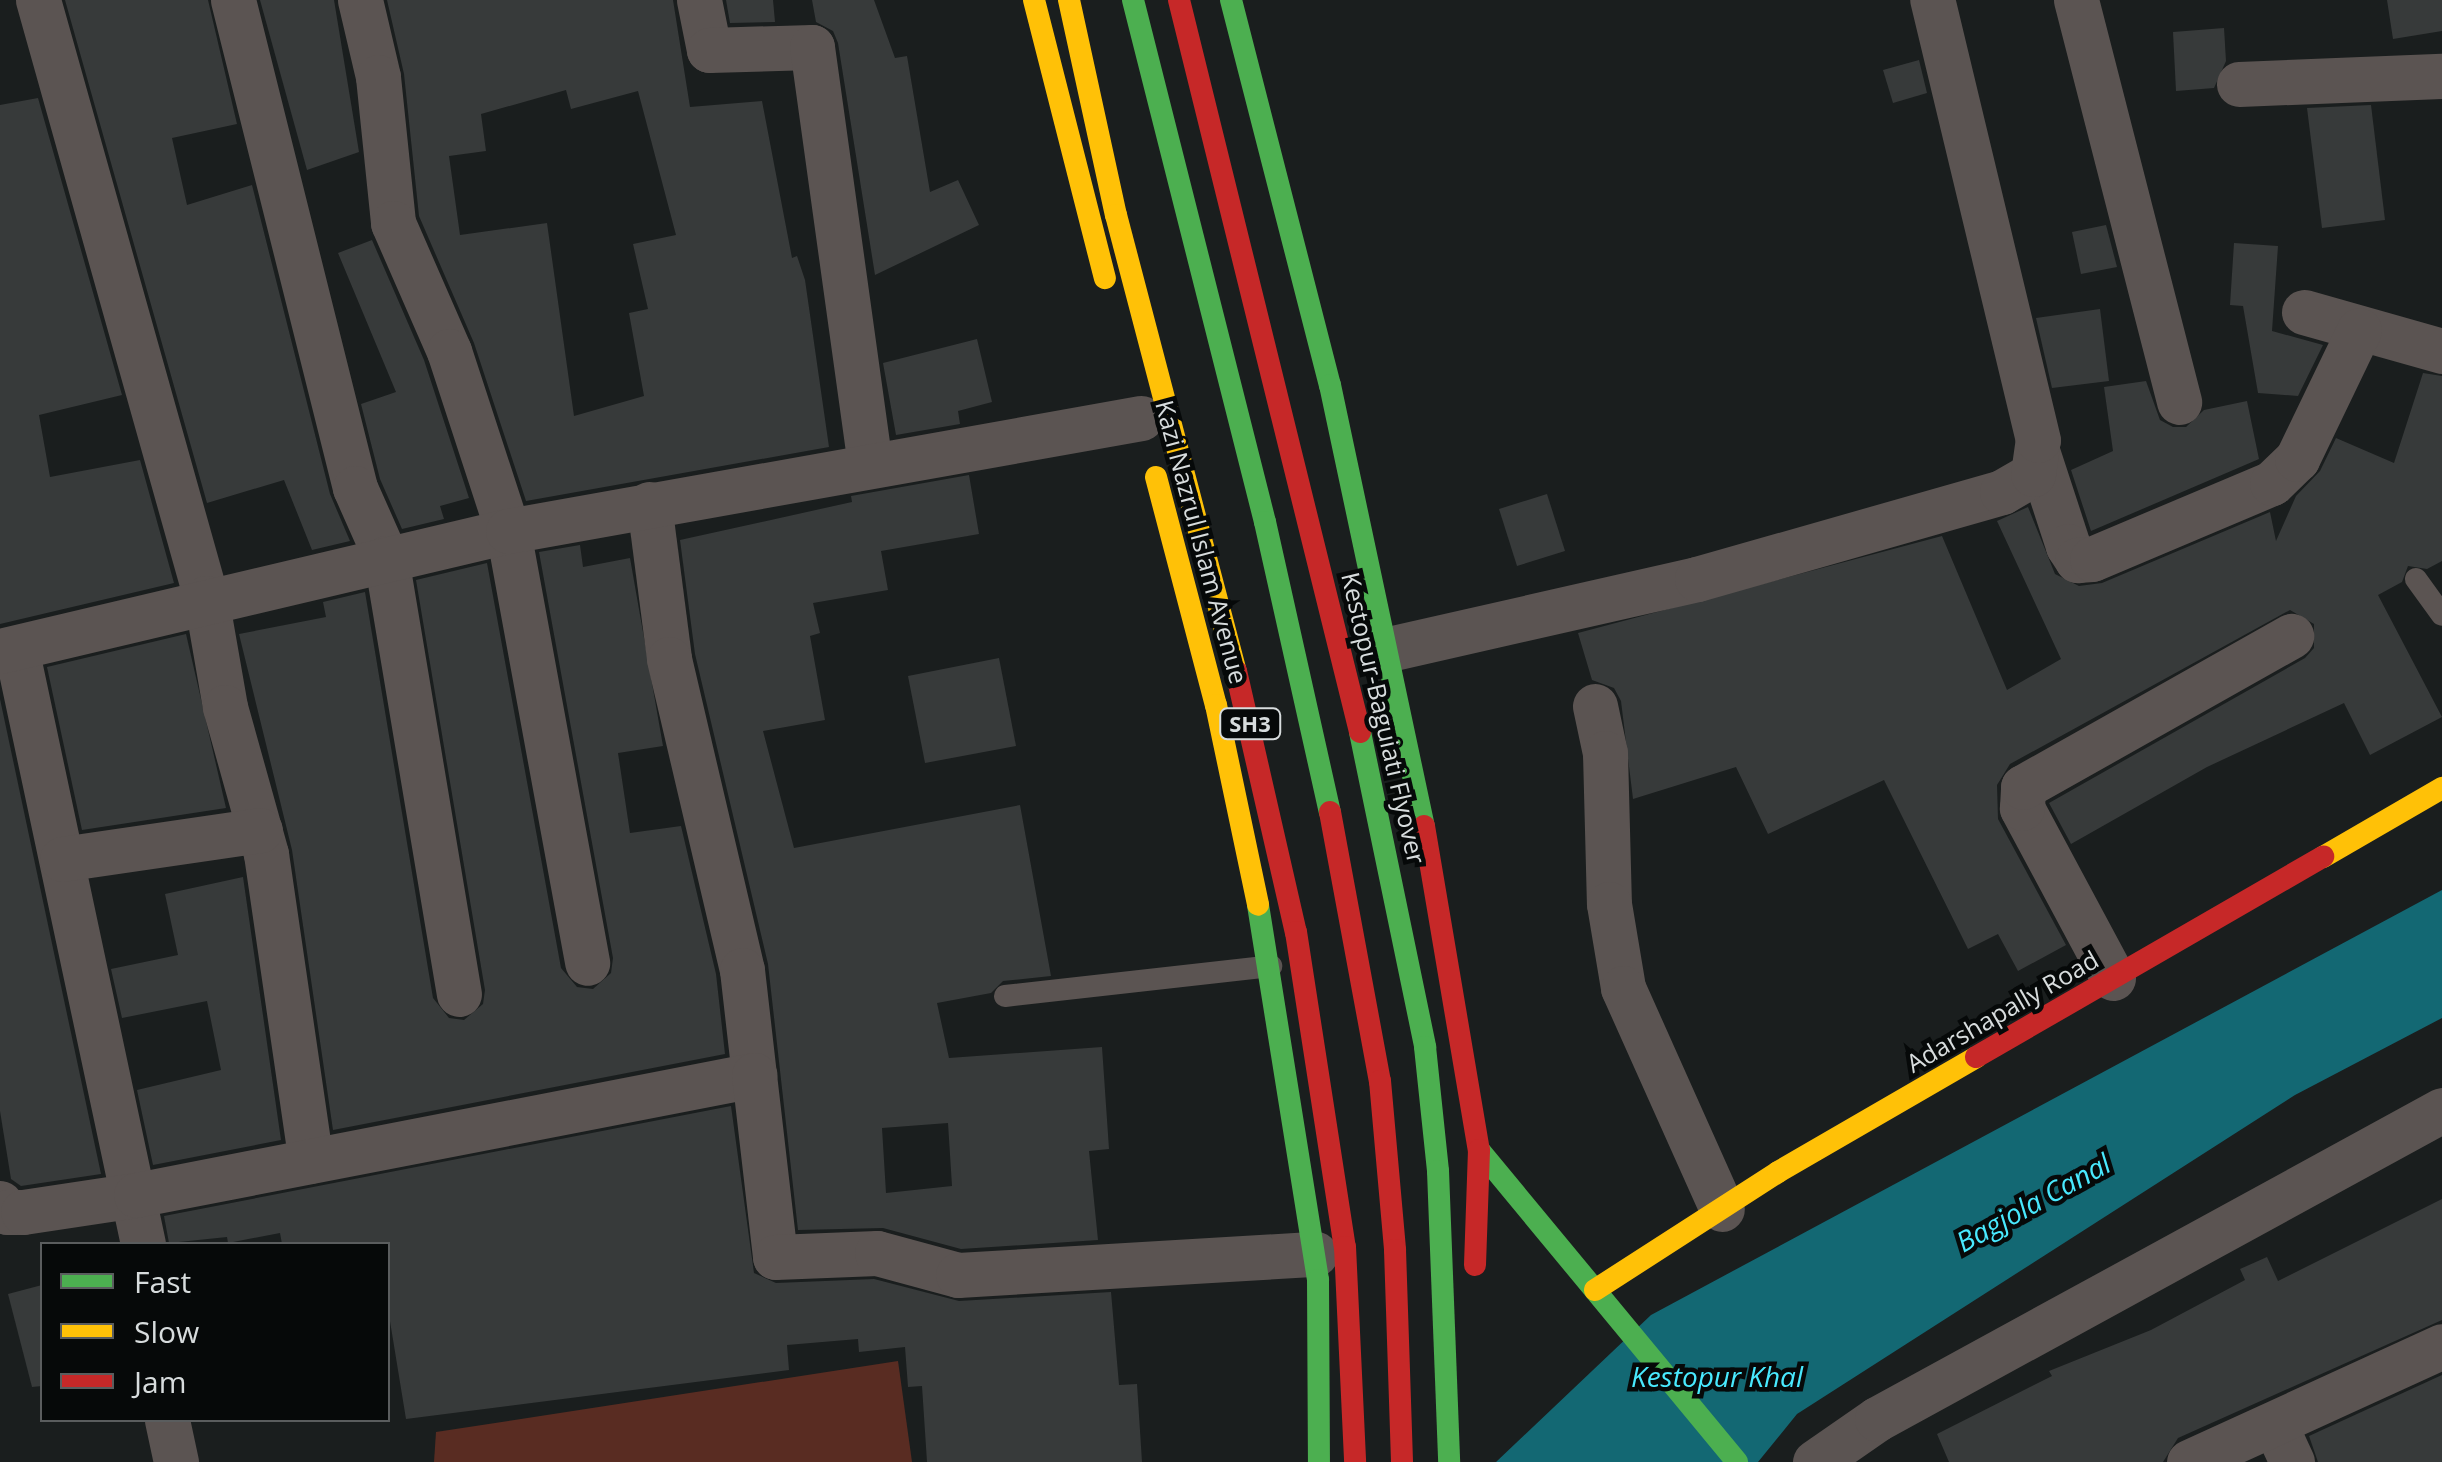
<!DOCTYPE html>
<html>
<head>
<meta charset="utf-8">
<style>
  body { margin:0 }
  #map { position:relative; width:2442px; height:1462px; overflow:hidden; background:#1a1e1e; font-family:"Open Sans",sans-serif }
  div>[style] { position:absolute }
  .green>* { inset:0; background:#592c22 }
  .water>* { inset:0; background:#136873 }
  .building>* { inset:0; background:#373a3a }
  .lane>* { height:22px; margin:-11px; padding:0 11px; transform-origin:11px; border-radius:11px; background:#5b5452 }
  .street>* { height:45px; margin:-22.5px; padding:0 22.5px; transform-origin:22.5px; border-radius:22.5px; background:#5b5452 }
  .fast>* { height:22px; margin:-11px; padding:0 11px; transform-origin:11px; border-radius:11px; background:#4caf50 }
  .slow>* { height:22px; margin:-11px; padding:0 11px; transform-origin:11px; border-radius:11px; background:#ffc107 }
  .jam>* { height:22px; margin:-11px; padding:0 11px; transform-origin:11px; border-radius:11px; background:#c62828 }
  span { translate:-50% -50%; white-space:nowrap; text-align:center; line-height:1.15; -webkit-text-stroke:9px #060909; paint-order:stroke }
  .shield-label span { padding:2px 8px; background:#060909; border:2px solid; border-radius:8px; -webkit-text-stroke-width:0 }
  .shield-label { font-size:22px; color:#d7dcdd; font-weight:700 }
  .street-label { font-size:25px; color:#d7dcdd }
  .water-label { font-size:28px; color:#49e9fe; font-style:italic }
  .legend { position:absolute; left:40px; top:1242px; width:350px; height:180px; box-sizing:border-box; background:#060909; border:2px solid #5a5d5e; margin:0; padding:12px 18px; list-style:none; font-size:30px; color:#d7dcdd }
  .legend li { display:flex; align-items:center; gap:20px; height:50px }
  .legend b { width:50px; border:2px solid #5a5d5e }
</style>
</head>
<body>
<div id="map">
  <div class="green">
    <div style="clip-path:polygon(898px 1361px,912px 1462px,434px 1462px,436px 1432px)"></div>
  </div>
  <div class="water">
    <div style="clip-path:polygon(2442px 890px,2442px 1018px,2295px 1095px,1797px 1414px,1758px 1462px,1496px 1462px,1651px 1315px)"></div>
  </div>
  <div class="building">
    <div style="clip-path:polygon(65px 0,208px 0,237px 124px,172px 138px,187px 205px,252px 185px,330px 494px,350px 541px,312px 550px,284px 480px,207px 503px)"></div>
    <div style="clip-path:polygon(260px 0,334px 0,359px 152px,307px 170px)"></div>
    <div style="clip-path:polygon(evenodd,387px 0,673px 0,690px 107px,762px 101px,792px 258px,797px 256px,805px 280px,829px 447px,526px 501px,474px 343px,419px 216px,404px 74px,387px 0,566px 90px,571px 109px,638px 91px,676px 235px,633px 244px,648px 309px,629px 313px,644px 396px,574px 416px,547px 223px,460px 235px,449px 156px,486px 151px,481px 114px,566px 90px)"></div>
    <div style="clip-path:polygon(726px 0,773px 0,775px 22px,730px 23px)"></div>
    <div style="clip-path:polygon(812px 0,874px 0,895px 58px,907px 56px,930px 192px,958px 180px,979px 225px,875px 275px,838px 43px,833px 31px,816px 22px)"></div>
    <div style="clip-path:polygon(2387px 0,2442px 0,2442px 31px,2393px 39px)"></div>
    <div style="clip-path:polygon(2224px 28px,2226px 61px,2214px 88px,2176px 91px,2173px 32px)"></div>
    <div style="clip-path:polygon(1919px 60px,1927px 93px,1893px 103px,1883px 70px)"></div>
    <div style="clip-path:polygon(38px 98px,122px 395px,39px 415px,50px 477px,140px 460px,174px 583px,0 624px,0 105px)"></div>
    <div style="clip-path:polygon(2371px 105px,2385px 220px,2322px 228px,2307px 108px)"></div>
    <div style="clip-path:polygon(2106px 225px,2117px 267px,2081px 274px,2072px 232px)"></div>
    <div style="clip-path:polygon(372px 240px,424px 360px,469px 498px,440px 506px,444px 519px,402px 529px,380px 479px,361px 404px,396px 392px,338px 253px)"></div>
    <div style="clip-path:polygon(2234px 243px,2278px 246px,2272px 331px,2323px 345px,2298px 396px,2258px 393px,2243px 306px,2230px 305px)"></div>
    <div style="clip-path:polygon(2100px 309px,2109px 381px,2052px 388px,2036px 318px)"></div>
    <div style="clip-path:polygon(977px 339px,992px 402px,958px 411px,960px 424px,896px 435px,883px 363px)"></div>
    <div style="clip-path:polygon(2423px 373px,2442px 376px,2442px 561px,2427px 569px,2408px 566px,2402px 582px,2378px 595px,2442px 717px,2370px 755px,2344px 703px,2207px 767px,2071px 844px,2049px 803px,2305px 658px,2314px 648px,2314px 624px,2290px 610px,2010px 764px,1997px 785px,1998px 819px,2066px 945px,2018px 971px,1998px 934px,1968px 949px,1884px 780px,1768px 834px,1736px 767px,1633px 799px,1621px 701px,1614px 688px,1592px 680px,1578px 633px,1942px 536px,2007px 690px,2061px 659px,1997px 521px,2028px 507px,2055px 574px,2079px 586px,2102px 583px,2270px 512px,2276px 541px,2296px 496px,2320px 471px,2336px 438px,2394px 463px)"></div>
    <div style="clip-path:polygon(2146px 381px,2160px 420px,2173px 427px,2186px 427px,2204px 410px,2247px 401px,2259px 459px,2091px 531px,2071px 470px,2113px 451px,2104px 387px)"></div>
    <div style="clip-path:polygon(evenodd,969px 475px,979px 534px,881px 551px,888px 590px,813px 603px,820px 633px,810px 636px,825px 720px,763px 731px,794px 848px,1020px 805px,1051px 976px,1003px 981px,991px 993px,937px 1003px,949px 1058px,1102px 1047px,1109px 1149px,1089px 1151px,1098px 1240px,961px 1249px,883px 1228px,798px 1230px,768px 964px,695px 654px,680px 540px,852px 502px,851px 496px,969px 475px,948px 1123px,952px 1186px,886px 1193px,882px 1128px,948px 1123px)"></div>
    <div style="clip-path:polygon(1547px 494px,1565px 551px,1517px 566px,1499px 509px)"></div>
    <div style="clip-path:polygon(580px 545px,583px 567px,630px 558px,663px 746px,618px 753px,630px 833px,681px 826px,716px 974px,725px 1054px,333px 1130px,292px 850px,239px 634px,326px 617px,323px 602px,365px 592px,433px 998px,449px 1018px,464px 1020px,483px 1004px,485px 990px,416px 580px,487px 563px,561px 968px,577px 987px,593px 989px,611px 973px,613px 958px,539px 552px)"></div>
    <div style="clip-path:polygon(186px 634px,226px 808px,82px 830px,47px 667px)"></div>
    <div style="clip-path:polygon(999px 658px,1016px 746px,925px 763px,908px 676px)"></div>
    <div style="clip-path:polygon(0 699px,101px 1174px,21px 1186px,11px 1179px,0 1111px)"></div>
    <div style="clip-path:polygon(243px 877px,281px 1140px,153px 1165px,137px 1090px,221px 1070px,207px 1001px,122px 1018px,111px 969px,178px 955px,165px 894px)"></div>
    <div style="clip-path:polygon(731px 1106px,754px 1273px,776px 1283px,874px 1279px,959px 1301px,1111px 1292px,1119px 1385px,1137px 1384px,1142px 1462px,927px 1462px,922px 1386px,908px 1387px,905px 1347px,859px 1352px,858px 1339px,787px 1345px,789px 1370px,406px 1419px,388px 1309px,388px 1244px,282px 1244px,280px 1233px,228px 1243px,227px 1237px,169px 1243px,164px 1216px)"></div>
    <div style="clip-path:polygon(2442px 1199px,2442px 1320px,2178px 1438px,2163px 1462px,1949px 1462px,1937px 1434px,2052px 1376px,2049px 1371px,2151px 1330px,2245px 1280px,2240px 1269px,2267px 1257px,2278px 1281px)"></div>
    <div style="clip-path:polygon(42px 1285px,42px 1386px,32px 1387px,8px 1294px)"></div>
    <div style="clip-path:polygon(2442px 1375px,2442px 1462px,2318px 1462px,2309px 1436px)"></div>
  </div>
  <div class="lane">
    <div style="left:2416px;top:579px;width:44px;rotate:54.2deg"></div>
    <div style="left:1005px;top:996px;width:268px;rotate:-6.4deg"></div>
  </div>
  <div class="street">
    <div style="left:38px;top:0;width:621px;rotate:74.31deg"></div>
    <div style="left:206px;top:598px;width:111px;rotate:80.1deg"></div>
    <div style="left:225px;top:707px;width:153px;rotate:74.4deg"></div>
    <div style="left:266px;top:854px;width:310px;rotate:81.7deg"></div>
    <div style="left:233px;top:0;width:503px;rotate:75.96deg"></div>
    <div style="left:355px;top:488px;width:77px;rotate:66.1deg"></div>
    <div style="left:386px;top:558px;width:442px;rotate:80.5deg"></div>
    <div style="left:360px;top:0;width:79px;rotate:76.8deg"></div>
    <div style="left:378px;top:77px;width:147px;rotate:84.1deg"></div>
    <div style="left:393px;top:223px;width:140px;rotate:66.4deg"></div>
    <div style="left:449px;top:351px;width:189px;rotate:71.9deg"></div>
    <div style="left:508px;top:531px;width:439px;rotate:79.6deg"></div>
    <div style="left:699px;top:0;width:51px;rotate:78.7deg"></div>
    <div style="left:709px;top:50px;width:103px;rotate:-1.7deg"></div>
    <div style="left:812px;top:47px;width:420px;rotate:82.1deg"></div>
    <div style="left:2076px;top:0;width:415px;rotate:75.6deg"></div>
    <div style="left:2239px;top:84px;width:203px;rotate:-2.3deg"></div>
    <div style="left:2304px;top:312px;width:143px;rotate:15.8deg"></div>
    <div style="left:2038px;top:454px;width:97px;rotate:71.9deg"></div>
    <div style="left:2068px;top:546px;width:17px;rotate:57deg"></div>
    <div style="left:2077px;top:560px;width:15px;rotate:-4deg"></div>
    <div style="left:2092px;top:559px;width:195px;rotate:-22.9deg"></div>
    <div style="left:2272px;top:483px;width:35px;rotate:-44deg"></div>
    <div style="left:2297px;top:459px;width:143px;rotate:-64.3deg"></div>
    <div style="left:649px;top:504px;width:156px;rotate:82.6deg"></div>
    <div style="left:669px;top:659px;width:319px;rotate:76.8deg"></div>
    <div style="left:742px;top:970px;width:106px;rotate:83.5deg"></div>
    <div style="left:16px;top:648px;width:609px;rotate:77.97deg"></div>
    <div style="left:1389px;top:649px;width:316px;rotate:-12.8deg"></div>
    <div style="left:1697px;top:579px;width:317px;rotate:-15.9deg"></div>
    <div style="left:2002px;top:492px;width:36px;rotate:-30deg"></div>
    <div style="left:2033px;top:474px;width:34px;rotate:-82deg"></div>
    <div style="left:2038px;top:440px;width:453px;rotate:-103.5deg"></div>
    <div style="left:0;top:651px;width:522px;rotate:-13.29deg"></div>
    <div style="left:508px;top:531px;width:643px;rotate:-10.12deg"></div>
    <div style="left:1595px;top:706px;width:48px;rotate:78deg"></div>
    <div style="left:1605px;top:753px;width:151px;rotate:88.5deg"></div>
    <div style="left:1609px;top:904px;width:85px;rotate:80.5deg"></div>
    <div style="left:1623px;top:988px;width:242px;rotate:65.9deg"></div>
    <div style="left:62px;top:859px;width:200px;rotate:-8.3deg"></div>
    <div style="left:2113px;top:978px;width:193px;rotate:-118.2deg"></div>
    <div style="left:2022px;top:808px;width:21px;rotate:-87deg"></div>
    <div style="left:2023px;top:787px;width:308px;rotate:-29.4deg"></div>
    <div style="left:0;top:1203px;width:11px;rotate:52deg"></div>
    <div style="left:7px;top:1212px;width:16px"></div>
    <div style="left:23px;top:1212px;width:114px;rotate:-8.6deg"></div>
    <div style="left:136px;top:1195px;width:630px;rotate:-10.99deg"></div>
    <div style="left:754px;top:1075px;width:183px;rotate:83.4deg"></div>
    <div style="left:775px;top:1257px;width:102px;rotate:-2.2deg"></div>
    <div style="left:877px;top:1253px;width:84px;rotate:15.2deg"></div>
    <div style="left:958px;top:1275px;width:358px;rotate:-3.4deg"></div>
    <div style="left:167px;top:1420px;width:43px;rotate:77.9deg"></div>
    <div style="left:2275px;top:1425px;width:41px;rotate:65.3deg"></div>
    <div style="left:1815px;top:1462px;width:75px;rotate:-34.7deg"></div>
    <div style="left:1877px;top:1419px;width:644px;rotate:-28.67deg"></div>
    <div style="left:2189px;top:1462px;width:278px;rotate:-24.6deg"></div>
  </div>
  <div class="fast">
    <div style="left:1133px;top:0;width:538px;rotate:75.81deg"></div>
    <div style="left:1265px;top:522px;width:297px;rotate:77.4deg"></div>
    <div style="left:1231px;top:0;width:398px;rotate:75.6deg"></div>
    <div style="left:1330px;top:385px;width:451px;rotate:78deg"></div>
    <div style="left:1360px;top:732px;width:322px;rotate:78.3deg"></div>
    <div style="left:1425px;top:1047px;width:125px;rotate:84deg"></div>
    <div style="left:1438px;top:1171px;width:291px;rotate:87.8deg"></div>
    <div style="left:1258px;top:905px;width:380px;rotate:80.9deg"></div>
    <div style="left:1318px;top:1280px;width:182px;rotate:89.7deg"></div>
    <div style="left:1479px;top:1150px;width:405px;rotate:50.4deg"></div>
  </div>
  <div class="slow">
    <div style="left:1034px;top:0;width:287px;rotate:75.7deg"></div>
    <div style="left:1069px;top:0;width:220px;rotate:77.7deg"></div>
    <div style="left:1116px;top:215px;width:472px;rotate:75.3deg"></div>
    <div style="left:1156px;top:477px;width:236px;rotate:75.3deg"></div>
    <div style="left:1216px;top:705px;width:204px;rotate:78.1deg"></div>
    <div style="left:2323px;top:857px;width:138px;rotate:-30.1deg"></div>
    <div style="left:1595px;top:1290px;width:218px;rotate:-32.8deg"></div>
    <div style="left:1778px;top:1172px;width:229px;rotate:-30.1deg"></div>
  </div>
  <div class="jam">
    <div style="left:1179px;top:0;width:754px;rotate:76.11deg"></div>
    <div style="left:1236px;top:671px;width:268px;rotate:77.1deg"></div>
    <div style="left:1296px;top:932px;width:319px;rotate:81.2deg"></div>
    <div style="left:1345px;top:1247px;width:215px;rotate:87.3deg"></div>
    <div style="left:1330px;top:812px;width:274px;rotate:79.5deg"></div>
    <div style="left:1380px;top:1081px;width:170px;rotate:84.9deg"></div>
    <div style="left:1395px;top:1250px;width:212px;rotate:88.1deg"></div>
    <div style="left:1424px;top:826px;width:329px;rotate:80.4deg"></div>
    <div style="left:1479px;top:1150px;width:115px;rotate:92deg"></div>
    <div style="left:1976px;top:1057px;width:401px;rotate:-30deg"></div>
  </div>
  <div class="shield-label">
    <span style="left:1250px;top:724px">SH3</span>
  </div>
  <div class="street-label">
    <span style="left:1202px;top:542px;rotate:75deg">Kazi Nazrul Islam Avenue</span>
    <span style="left:1384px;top:718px;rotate:77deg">Kestopur-Baguiati Flyover</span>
    <span style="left:2002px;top:1011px;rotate:-30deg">Adarshapally Road</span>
  </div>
  <div class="water-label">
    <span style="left:2033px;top:1202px;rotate:-29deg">Bagjola Canal</span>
    <span style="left:1717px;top:1376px">Kestopur Khal</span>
  </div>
  <ul class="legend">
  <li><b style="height:12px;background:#4caf50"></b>Fast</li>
  <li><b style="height:12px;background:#ffc107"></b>Slow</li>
  <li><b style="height:12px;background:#c62828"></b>Jam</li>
  </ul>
</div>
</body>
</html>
